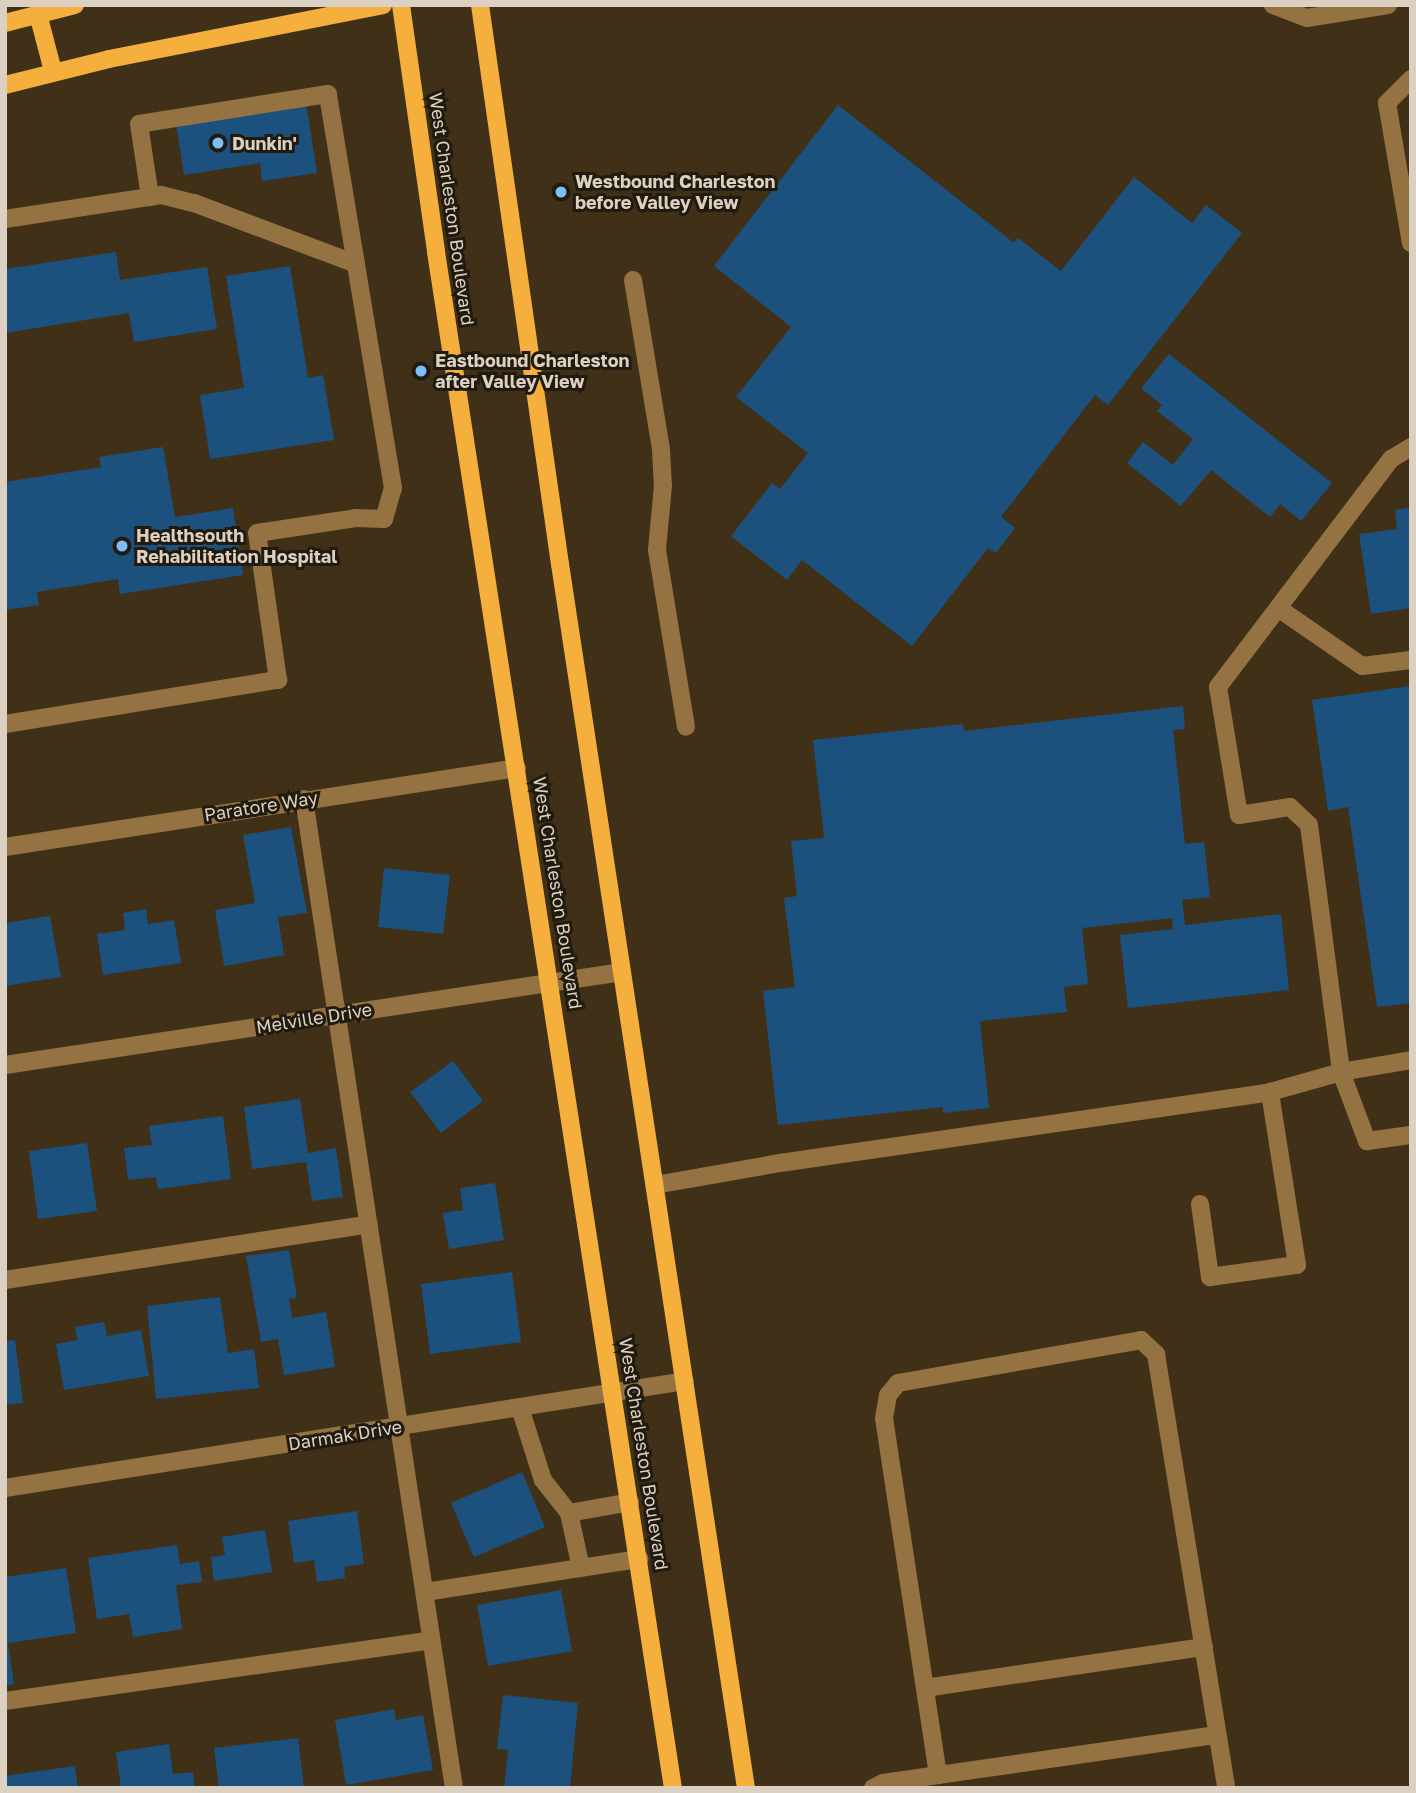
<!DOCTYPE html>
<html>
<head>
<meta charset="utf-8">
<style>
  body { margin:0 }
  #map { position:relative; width:1416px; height:1793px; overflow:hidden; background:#413018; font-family:"Golos Text",sans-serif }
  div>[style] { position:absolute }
  .building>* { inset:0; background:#1b517c }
  .minor>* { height:18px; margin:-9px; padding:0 9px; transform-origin:9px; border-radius:9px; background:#947242 }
  .major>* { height:18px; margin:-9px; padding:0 9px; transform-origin:9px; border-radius:9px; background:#f5af3d }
  .dots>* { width:19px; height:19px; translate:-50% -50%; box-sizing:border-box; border:4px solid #211a0f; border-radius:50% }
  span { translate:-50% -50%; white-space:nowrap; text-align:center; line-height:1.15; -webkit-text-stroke:6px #211a0f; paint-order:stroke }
  .poi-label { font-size:18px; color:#dbd0c2; font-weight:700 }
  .left { translate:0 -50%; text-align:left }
  .street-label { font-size:18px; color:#dbd0c2 }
  .frame { position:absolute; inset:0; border:7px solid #dbd0c2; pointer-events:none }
</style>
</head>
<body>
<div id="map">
  <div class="building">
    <div style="clip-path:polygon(306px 103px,317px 173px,262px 181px,260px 163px,184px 175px,176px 123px)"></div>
    <div style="clip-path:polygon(838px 105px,1014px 243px,1018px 238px,1061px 271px,1134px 177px,1192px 223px,1206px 205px,1242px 233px,1108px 405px,1095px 395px,1001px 517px,1015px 528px,996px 553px,988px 548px,912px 646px,802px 560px,787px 580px,731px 536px,772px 483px,780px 489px,808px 453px,736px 397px,791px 327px,714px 266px)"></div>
    <div style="clip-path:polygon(116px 252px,120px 280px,207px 267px,217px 329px,134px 342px,129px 313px,5px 333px,5px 269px)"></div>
    <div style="clip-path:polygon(290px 266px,308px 378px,323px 375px,334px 440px,210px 459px,200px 395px,244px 388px,226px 276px)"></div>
    <div style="clip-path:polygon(1169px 354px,1332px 483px,1301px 521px,1280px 504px,1270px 517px,1211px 470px,1181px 506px,1127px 463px,1143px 442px,1173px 465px,1193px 439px,1157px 411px,1162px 405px,1141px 388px)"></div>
    <div style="clip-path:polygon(163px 447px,175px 517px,233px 508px,243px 575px,120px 594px,118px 579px,37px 592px,39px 605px,5px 610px,5px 482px,101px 467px,99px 457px)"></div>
    <div style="clip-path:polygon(1411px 507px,1411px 608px,1371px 614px,1359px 534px,1397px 529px,1395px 510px)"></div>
    <div style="clip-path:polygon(1411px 686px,1411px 1003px,1377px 1007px,1348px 807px,1328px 811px,1312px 700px)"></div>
    <div style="clip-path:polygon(1183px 706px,1185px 729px,1173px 730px,1185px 844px,1204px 842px,1210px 897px,1182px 900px,1185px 925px,1281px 914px,1289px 990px,1128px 1008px,1120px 935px,1173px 929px,1172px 918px,1082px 928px,1088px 984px,1064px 987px,1067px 1012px,980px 1021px,989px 1108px,943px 1113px,943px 1107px,778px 1125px,763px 991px,795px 987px,784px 898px,797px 896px,791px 841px,824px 838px,813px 740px,963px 724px,964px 731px)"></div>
    <div style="clip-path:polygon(291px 827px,307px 913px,278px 917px,284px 955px,224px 966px,215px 910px,255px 903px,243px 835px)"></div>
    <div style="clip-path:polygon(384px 868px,450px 875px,443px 934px,378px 927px)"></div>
    <div style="clip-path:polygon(146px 909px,148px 924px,174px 920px,181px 963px,103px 975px,97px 934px,125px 930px,123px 913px)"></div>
    <div style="clip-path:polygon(50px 916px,61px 977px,5px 986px,5px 923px)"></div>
    <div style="clip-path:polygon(453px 1061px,483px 1101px,441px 1133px,410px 1092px)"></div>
    <div style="clip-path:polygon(300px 1099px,308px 1153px,336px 1148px,343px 1197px,312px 1201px,306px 1162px,252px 1169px,244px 1107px)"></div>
    <div style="clip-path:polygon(223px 1116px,231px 1179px,158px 1189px,156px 1177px,128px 1180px,124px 1148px,152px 1145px,149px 1126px)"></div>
    <div style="clip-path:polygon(87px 1143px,97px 1211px,38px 1219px,29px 1151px)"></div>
    <div style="clip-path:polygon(495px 1183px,504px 1240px,449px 1249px,443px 1213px,463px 1210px,460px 1188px)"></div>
    <div style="clip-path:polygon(289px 1250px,297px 1298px,289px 1299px,292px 1318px,326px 1312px,335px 1367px,284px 1375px,278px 1339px,261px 1342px,246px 1256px)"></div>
    <div style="clip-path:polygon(512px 1272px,521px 1342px,430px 1354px,421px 1284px)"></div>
    <div style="clip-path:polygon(220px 1297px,228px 1353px,254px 1349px,259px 1388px,156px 1399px,147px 1306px)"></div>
    <div style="clip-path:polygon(104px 1322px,107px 1336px,141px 1330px,149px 1376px,64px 1390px,56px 1344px,77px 1340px,75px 1327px)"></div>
    <div style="clip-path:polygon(15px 1340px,23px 1403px,5px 1405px,5px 1341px)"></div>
    <div style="clip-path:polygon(522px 1472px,545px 1527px,474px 1557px,451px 1503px)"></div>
    <div style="clip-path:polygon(357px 1511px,364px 1564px,344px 1567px,345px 1578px,317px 1582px,314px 1560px,294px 1563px,288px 1521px)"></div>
    <div style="clip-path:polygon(265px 1530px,272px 1572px,214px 1581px,211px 1557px,225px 1555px,222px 1537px)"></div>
    <div style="clip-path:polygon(177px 1545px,180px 1564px,199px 1561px,202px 1582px,176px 1585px,182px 1629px,133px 1637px,129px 1614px,97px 1619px,88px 1558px)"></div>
    <div style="clip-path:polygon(66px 1568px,76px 1633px,8px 1643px,14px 1684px,5px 1686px,5px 1577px)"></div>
    <div style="clip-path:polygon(561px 1590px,572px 1651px,488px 1666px,477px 1605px)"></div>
    <div style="clip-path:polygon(503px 1695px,578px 1703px,570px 1788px,504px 1788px,508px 1750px,497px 1749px)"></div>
    <div style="clip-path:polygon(394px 1709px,396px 1720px,423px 1715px,433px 1770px,346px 1785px,335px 1720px)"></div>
    <div style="clip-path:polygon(298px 1738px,304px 1788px,219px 1788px,214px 1748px)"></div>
    <div style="clip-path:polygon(169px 1744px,173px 1774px,193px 1772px,195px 1788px,121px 1788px,116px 1752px)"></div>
    <div style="clip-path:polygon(75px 1766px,78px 1788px,5px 1788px,5px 1776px)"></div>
  </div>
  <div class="minor">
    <div style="left:1273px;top:5px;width:36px;rotate:21deg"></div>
    <div style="left:1307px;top:18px;width:82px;rotate:-9.1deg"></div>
    <div style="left:1411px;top:79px;width:34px;rotate:135deg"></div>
    <div style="left:1387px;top:103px;width:142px;rotate:80.3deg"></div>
    <div style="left:5px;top:219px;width:158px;rotate:-8.7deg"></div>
    <div style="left:161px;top:195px;width:34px;rotate:14deg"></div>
    <div style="left:194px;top:203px;width:173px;rotate:20.6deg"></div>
    <div style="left:633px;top:280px;width:172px;rotate:80.6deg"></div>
    <div style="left:661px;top:450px;width:35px;rotate:87deg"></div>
    <div style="left:663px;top:485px;width:65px;rotate:95.3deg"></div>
    <div style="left:657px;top:550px;width:179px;rotate:80.7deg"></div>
    <div style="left:1411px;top:447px;width:23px;rotate:149deg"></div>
    <div style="left:1391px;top:459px;width:286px;rotate:127.2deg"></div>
    <div style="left:1218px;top:687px;width:130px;rotate:80.7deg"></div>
    <div style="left:1239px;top:815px;width:52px;rotate:-8.9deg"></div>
    <div style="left:1290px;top:807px;width:26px;rotate:43deg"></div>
    <div style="left:1309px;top:825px;width:249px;rotate:82.6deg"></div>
    <div style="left:1341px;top:1072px;width:74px;rotate:69.4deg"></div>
    <div style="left:1367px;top:1141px;width:44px;rotate:-7.8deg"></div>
    <div style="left:1278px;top:608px;width:102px;rotate:34.6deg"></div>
    <div style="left:1362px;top:666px;width:49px;rotate:-7deg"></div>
    <div style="left:5px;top:724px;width:277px;rotate:-9.2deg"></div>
    <div style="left:278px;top:680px;width:148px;rotate:-98.1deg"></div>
    <div style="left:257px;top:533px;width:100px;rotate:-8.6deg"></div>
    <div style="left:356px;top:518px;width:28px;rotate:2deg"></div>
    <div style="left:384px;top:519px;width:32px;rotate:-74deg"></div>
    <div style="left:393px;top:488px;width:399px;rotate:-99.4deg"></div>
    <div style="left:328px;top:94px;width:191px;rotate:171deg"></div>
    <div style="left:139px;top:124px;width:74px;rotate:81.4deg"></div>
    <div style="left:304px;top:799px;width:1000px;rotate:81.38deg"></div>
    <div style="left:5px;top:847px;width:518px;rotate:-8.77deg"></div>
    <div style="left:5px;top:1065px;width:624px;rotate:-8.57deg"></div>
    <div style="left:655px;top:1185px;width:127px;rotate:-10deg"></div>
    <div style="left:780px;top:1163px;width:495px;rotate:-8.2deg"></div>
    <div style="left:1200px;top:1204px;width:74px;rotate:82.2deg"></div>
    <div style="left:1210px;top:1277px;width:88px;rotate:-7.9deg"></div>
    <div style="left:1297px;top:1265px;width:175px;rotate:-98.9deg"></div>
    <div style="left:1270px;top:1092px;width:74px;rotate:-15.7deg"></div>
    <div style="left:1341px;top:1072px;width:71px;rotate:-9.7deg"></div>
    <div style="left:5px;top:1280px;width:368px;rotate:-8.7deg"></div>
    <div style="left:520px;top:1408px;width:76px;rotate:72.3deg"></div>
    <div style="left:543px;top:1480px;width:42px;rotate:51.8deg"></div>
    <div style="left:569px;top:1513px;width:62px;rotate:-10.2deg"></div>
    <div style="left:5px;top:1488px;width:688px;rotate:-8.94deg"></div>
    <div style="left:569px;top:1513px;width:56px;rotate:77.7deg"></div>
    <div style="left:425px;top:1592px;width:217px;rotate:-8.8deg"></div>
    <div style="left:925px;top:1688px;width:282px;rotate:-8.4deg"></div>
    <div style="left:5px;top:1701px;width:430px;rotate:-8.1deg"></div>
    <div style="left:938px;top:1775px;width:361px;rotate:-98.6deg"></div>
    <div style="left:884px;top:1418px;width:23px;rotate:-80deg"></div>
    <div style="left:888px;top:1395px;width:16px;rotate:-50deg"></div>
    <div style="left:898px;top:1383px;width:247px;rotate:-10deg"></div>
    <div style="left:1141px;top:1340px;width:21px;rotate:43deg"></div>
    <div style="left:1156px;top:1354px;width:440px;rotate:80.8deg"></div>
    <div style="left:873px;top:1788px;width:11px;rotate:-27deg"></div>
    <div style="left:883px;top:1783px;width:337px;rotate:-8.2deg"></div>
  </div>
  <div class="major">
    <div style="left:401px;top:5px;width:249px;rotate:81.9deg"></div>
    <div style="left:436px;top:252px;width:1554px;rotate:81.23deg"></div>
    <div style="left:480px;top:5px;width:565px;rotate:81.86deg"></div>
    <div style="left:560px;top:564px;width:1238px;rotate:81.36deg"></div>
    <div style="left:38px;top:14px;width:59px;rotate:75.3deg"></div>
    <div style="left:5px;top:23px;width:72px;rotate:-14.4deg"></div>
    <div style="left:5px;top:85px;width:107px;rotate:-14deg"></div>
    <div style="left:109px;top:59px;width:279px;rotate:-11.1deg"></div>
  </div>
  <div class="dots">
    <div style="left:218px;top:143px;background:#7dbef9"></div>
    <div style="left:561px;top:192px;background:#7dbef9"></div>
    <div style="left:421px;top:371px;background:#7dbef9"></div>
    <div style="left:122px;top:546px;background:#7dbef9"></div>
  </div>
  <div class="poi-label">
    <span class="left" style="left:232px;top:143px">Dunkin'</span>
    <span class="left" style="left:575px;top:192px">Westbound Charleston<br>before Valley View</span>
    <span class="left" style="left:435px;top:371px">Eastbound Charleston<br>after Valley View</span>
    <span class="left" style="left:136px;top:546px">Healthsouth<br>Rehabilitation Hospital</span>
  </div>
  <div class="street-label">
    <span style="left:452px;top:209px;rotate:82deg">West Charleston Boulevard</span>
    <span style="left:261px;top:806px;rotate:-9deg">Paratore Way</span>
    <span style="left:558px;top:893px;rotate:81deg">West Charleston Boulevard</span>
    <span style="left:314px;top:1018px;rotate:-9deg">Melville Drive</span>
    <span style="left:345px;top:1435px;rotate:-9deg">Darmak Drive</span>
    <span style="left:644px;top:1454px;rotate:81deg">West Charleston Boulevard</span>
  </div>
  <div class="frame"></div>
</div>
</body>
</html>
